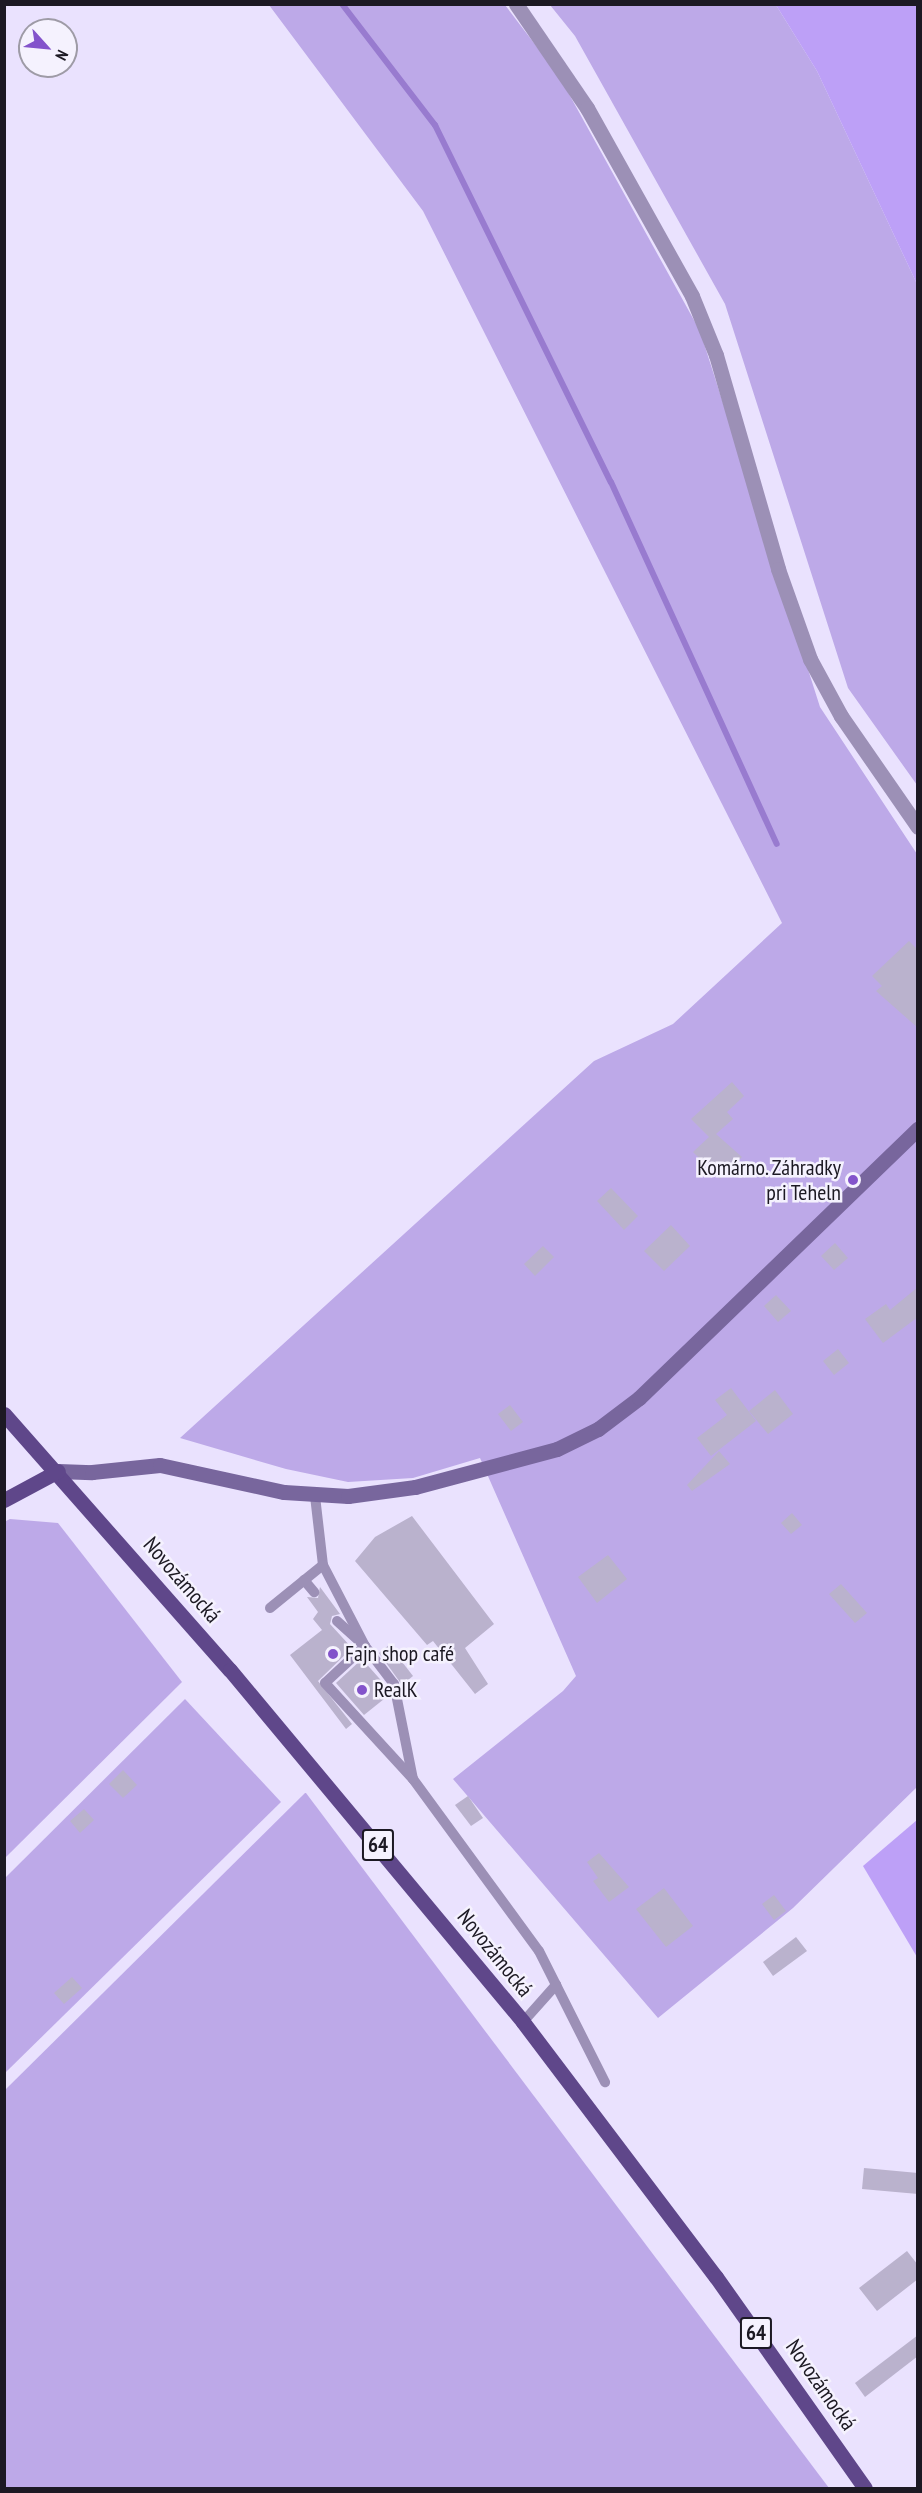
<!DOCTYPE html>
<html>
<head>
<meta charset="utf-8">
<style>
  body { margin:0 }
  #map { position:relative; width:922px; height:2493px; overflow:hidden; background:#eae2fe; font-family:"PT Sans Narrow",sans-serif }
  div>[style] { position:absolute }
  .green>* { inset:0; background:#bda9e8 }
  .forest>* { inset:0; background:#bda0f7 }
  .stream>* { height:6px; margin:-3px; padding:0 3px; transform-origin:3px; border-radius:3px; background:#987bcf }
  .building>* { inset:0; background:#bab2cd }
  .lane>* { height:10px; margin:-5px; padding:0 5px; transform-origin:5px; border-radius:5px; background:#9c90b6 }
  .street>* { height:15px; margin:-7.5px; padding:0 7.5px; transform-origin:7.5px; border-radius:7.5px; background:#9c90b6 }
  .secondary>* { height:15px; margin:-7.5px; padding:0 7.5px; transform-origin:7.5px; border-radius:7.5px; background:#78669d }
  .primary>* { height:15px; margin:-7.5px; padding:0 7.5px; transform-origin:7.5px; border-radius:7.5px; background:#5f478a }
  .dots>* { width:16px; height:16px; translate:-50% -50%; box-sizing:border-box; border:3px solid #f5f2fe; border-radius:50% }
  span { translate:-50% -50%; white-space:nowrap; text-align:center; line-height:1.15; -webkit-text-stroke:5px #f5f2fe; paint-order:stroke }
  .shield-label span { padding:2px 4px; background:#f5f2fe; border:2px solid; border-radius:4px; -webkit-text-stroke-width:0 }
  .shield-label { font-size:21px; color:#1c1923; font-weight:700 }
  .poi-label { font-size:22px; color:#1c1923 }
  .right { translate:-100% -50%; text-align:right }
  .left { translate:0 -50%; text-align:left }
  .street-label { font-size:22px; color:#1c1923 }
  .frame { position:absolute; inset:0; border:6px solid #1c1923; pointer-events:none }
  .north { position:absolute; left:18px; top:18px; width:60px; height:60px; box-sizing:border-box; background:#f5f2fe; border:2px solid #9e9ba6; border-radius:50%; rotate:117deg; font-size:16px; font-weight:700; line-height:24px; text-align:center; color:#1c1923 }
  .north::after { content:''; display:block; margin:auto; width:21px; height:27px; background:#8353cb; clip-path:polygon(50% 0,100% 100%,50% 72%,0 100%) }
</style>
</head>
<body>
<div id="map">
  <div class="green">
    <div style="clip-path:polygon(269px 5px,505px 5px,559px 76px,700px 331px,820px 707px,917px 854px,917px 1787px,793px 1908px,658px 2018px,453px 1779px,563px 1691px,576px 1676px,480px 1458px,413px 1478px,348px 1482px,286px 1469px,180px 1438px,594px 1061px,673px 1024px,782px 923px,423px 211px)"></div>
    <div style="clip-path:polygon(550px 5px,776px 5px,817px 71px,917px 284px,917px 785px,848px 688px,725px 304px,575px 36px)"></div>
    <div style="clip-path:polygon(10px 1519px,58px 1523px,182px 1682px,5px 1858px,4px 1522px)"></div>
    <div style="clip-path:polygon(185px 1699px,281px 1802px,5px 2073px,5px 1878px)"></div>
    <div style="clip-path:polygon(305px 1793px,306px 1793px,829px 2488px,5px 2488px,5px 2090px)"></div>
  </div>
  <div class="forest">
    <div style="clip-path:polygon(776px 5px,917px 5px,917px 284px,817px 71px)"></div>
    <div style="clip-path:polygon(917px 1820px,917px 1957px,863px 1866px)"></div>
  </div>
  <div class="stream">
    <div style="left:342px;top:4px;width:153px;rotate:52.5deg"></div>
    <div style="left:435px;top:125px;width:398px;rotate:63.8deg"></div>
    <div style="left:611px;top:482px;width:398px;rotate:65.4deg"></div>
  </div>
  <div class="building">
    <div style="clip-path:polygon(909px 941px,918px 950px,918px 1028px,876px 991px,882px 986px,872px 976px)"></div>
    <div style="clip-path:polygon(732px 1082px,744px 1096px,727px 1112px,733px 1119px,716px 1134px,742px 1157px,720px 1179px,693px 1152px,709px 1137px,691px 1119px)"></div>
    <div style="clip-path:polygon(611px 1188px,638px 1216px,624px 1230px,597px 1201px)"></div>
    <div style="clip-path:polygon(671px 1225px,690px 1246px,664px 1271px,644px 1251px)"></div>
    <div style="clip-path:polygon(835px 1243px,848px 1258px,834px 1270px,821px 1256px)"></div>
    <div style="clip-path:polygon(543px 1246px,554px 1257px,535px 1276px,524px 1264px)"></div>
    <div style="clip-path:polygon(918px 1287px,918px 1317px,883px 1343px,865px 1319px,886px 1304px,890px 1310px)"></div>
    <div style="clip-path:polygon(776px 1295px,791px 1311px,778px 1322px,764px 1306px)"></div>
    <div style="clip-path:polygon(838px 1349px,849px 1363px,834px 1375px,823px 1361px)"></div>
    <div style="clip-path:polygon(731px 1388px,756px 1421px,711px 1456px,697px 1438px,727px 1415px,715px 1400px)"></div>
    <div style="clip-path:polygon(775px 1390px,793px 1414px,768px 1434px,749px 1411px)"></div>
    <div style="clip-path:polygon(510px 1405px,523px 1422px,511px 1431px,498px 1414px)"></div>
    <div style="clip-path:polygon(719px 1451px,730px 1464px,692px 1491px,687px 1485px)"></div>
    <div style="clip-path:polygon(792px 1513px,802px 1525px,791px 1534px,781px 1523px)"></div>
    <div style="clip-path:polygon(412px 1516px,494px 1624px,465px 1648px,488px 1684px,475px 1694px,433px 1641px,427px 1645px,355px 1561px,375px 1537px)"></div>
    <div style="clip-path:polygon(608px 1555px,627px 1579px,597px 1603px,578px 1577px)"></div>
    <div style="clip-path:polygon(841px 1584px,867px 1613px,855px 1623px,829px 1594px)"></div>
    <div style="clip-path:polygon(320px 1587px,340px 1614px,332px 1616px,330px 1624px,352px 1648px,318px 1681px,352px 1724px,346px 1729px,290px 1655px,322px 1630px,313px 1619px,318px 1612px,307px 1597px,318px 1598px)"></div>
    <div style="clip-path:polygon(389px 1645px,413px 1676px,402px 1685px,379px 1653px)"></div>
    <div style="clip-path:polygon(362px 1659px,387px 1687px,389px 1695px,364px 1715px,336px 1683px)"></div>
    <div style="clip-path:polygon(123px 1770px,137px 1785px,123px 1798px,109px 1784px)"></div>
    <div style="clip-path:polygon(468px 1796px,483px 1818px,471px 1826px,455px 1805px)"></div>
    <div style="clip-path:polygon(84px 1809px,94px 1820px,80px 1833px,70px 1821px)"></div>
    <div style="clip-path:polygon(599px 1853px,629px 1887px,609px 1902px,593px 1881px,598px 1878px,587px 1862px)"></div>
    <div style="clip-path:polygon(664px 1888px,693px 1926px,666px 1947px,636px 1909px)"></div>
    <div style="clip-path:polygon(774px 1895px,786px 1911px,774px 1920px,762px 1904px)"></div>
    <div style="clip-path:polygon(796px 1937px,807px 1951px,773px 1976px,763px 1962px)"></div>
    <div style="clip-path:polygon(72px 1977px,82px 1988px,64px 2004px,54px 1993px)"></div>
    <div style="clip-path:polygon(864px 2168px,918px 2173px,918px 2194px,862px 2189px)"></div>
    <div style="clip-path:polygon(907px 2251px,918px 2265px,918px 2279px,877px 2311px,859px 2288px)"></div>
    <div style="clip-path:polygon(918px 2335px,918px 2356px,865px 2397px,855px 2383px)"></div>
  </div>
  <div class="lane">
    <div style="left:315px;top:1496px;width:69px;rotate:83.4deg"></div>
    <div style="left:323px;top:1565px;width:91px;rotate:62.6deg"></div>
    <div style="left:365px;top:1646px;width:48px;rotate:52.7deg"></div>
    <div style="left:394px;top:1684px;width:97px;rotate:78.7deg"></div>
    <div style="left:413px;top:1779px;width:213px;rotate:53.8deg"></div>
    <div style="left:539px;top:1951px;width:147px;rotate:63.3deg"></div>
    <div style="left:304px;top:1580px;width:16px;rotate:50deg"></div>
    <div style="left:270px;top:1608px;width:68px;rotate:-39.1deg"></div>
    <div style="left:337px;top:1621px;width:38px;rotate:42deg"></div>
    <div style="left:365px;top:1646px;width:54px;rotate:137.2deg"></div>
    <div style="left:325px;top:1683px;width:130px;rotate:47.5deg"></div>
    <div style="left:523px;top:2022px;width:50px;rotate:-48.3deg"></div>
  </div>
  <div class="street">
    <div style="left:516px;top:4px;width:126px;rotate:55.7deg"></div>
    <div style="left:587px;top:108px;width:215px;rotate:60.8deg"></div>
    <div style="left:692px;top:296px;width:64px;rotate:67.9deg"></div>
    <div style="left:716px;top:355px;width:223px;rotate:73.8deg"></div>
    <div style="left:778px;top:569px;width:96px;rotate:70.4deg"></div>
    <div style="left:810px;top:659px;width:65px;rotate:61.5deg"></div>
    <div style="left:841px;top:716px;width:135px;rotate:55.3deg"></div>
  </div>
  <div class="secondary">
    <div style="left:58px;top:1471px;width:34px;rotate:2deg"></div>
    <div style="left:92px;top:1472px;width:68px;rotate:-5.9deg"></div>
    <div style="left:160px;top:1465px;width:127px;rotate:12.3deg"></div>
    <div style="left:284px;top:1492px;width:64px;rotate:3.6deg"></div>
    <div style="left:348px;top:1496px;width:68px;rotate:-7.7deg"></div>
    <div style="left:415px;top:1487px;width:147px;rotate:-15deg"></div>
    <div style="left:557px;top:1449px;width:46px;rotate:-26deg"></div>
    <div style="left:598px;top:1429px;width:51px;rotate:-37.1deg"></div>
    <div style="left:639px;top:1398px;width:388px;rotate:-44deg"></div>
  </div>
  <div class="primary">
    <div style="left:4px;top:1414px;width:341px;rotate:48.6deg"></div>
    <div style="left:230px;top:1670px;width:458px;rotate:50.2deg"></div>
    <div style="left:523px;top:2022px;width:320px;rotate:52.9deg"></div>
    <div style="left:716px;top:2277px;width:258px;rotate:54.8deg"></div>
    <div style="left:4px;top:1500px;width:61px;rotate:-28.2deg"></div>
  </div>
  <div class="dots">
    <div style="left:853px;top:1180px;background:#8353cb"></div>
    <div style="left:333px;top:1654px;background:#8353cb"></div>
    <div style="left:362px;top:1690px;background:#8353cb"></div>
  </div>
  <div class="shield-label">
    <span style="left:378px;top:1845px">64</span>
    <span style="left:756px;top:2333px">64</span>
  </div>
  <div class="poi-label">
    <span class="right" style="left:841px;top:1180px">Komárno. Záhradky<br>pri Teheln</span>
    <span class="left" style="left:345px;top:1654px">Fajn shop café</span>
    <span class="left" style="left:374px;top:1690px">RealK</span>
  </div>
  <div class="street-label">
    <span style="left:182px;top:1580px;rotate:49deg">Novozámocká</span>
    <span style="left:495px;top:1953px;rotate:51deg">Novozámocká</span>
    <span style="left:821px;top:2385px;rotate:55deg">Novozámocká</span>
  </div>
  <div class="frame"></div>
  <div class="north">N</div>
</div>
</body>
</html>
